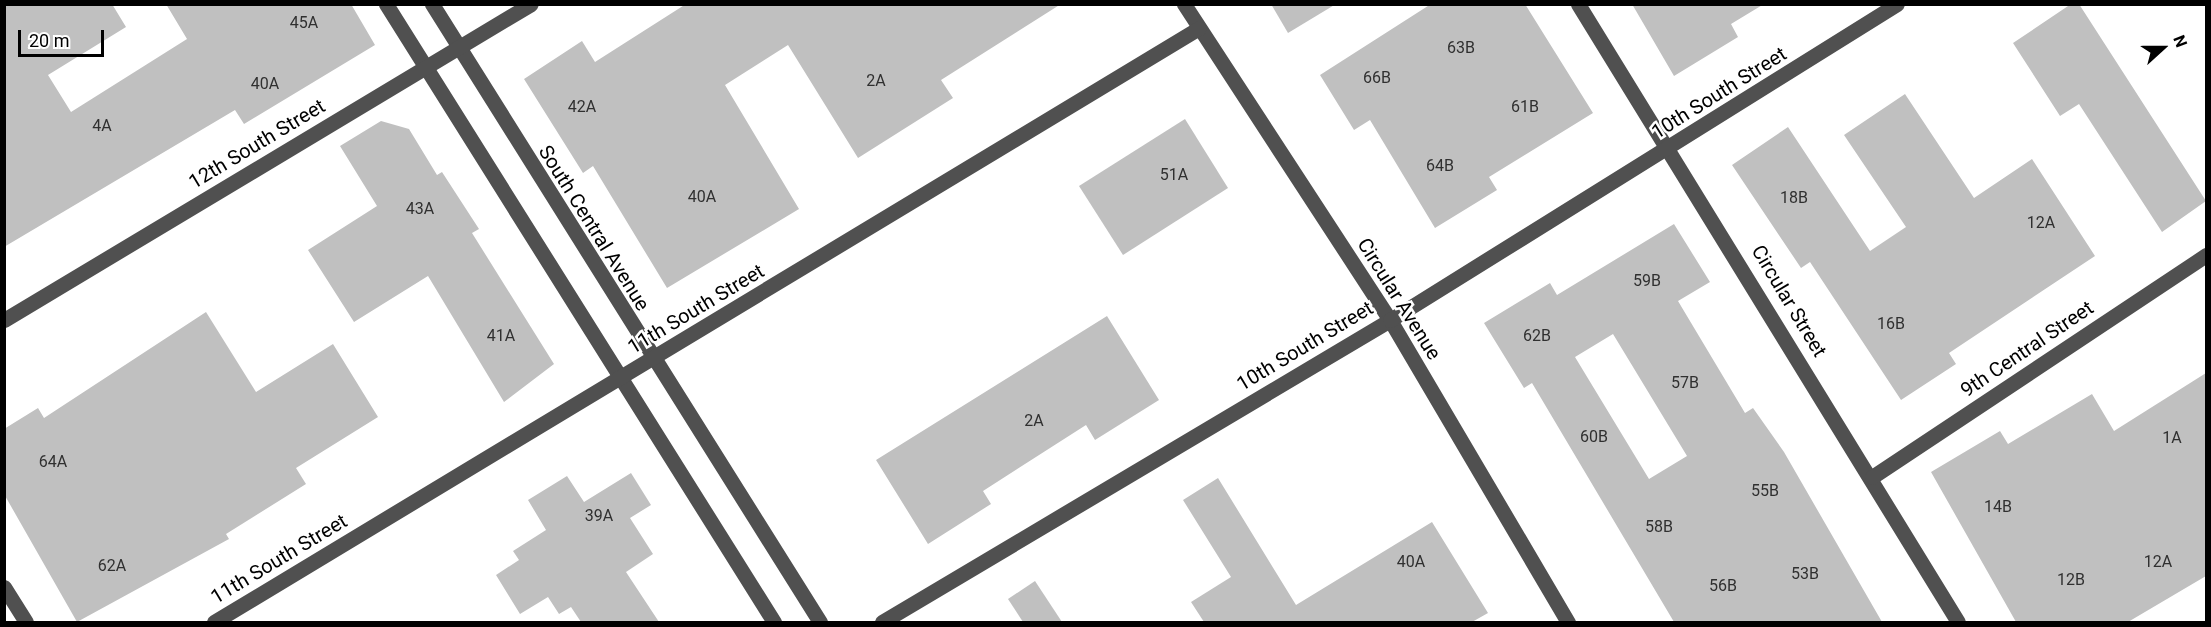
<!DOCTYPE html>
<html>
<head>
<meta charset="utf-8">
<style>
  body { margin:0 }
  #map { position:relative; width:2211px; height:627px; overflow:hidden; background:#fff; font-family:Roboto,sans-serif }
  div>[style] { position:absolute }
  .building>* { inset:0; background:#c0c0c0 }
  .minor>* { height:15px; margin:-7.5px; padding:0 7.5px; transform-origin:7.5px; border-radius:7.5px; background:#505050 }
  span { translate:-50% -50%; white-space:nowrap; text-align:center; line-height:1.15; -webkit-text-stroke:5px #fff; paint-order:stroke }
  .number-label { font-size:16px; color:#303030 }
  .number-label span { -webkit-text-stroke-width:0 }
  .street-label { font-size:20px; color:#000 }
  .frame { position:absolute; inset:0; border:6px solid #000; pointer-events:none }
  .north { position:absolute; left:2133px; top:18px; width:60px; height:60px; -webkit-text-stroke:4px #fff; paint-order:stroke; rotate:69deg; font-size:16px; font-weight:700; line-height:24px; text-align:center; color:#000 }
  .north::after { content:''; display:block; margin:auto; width:21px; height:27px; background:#000; clip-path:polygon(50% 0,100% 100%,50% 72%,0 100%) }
  .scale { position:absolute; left:18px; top:30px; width:86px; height:27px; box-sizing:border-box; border:3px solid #000; border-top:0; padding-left:8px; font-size:18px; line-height:21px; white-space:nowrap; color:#000; -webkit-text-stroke:4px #fff; paint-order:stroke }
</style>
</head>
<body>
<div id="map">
  <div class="building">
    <div style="clip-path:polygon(4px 4px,112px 4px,126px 27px,48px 75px,71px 112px,187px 39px,166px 4px,351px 4px,375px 45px,244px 124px,235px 110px,4px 247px)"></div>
    <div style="clip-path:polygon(686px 4px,1061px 4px,941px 80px,953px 98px,858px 158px,788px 45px,725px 85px,799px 209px,667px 288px,593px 166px,583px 173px,524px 79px,582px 41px,595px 62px)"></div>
    <div style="clip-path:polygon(1271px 4px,1336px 4px,1288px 33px)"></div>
    <div style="clip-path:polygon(1431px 4px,1525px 4px,1593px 113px,1489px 177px,1497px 190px,1435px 228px,1370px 120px,1354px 130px,1320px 75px)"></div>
    <div style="clip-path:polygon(1632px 4px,1764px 4px,1731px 24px,1738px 37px,1674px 76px)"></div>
    <div style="clip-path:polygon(2071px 4px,2079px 4px,2206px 201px,2162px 232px,2079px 104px,2060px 116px,2013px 43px)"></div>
    <div style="clip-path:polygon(1905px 94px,1974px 198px,2032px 159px,2095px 256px,1949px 353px,1956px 364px,1901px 400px,1810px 262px,1801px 268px,1732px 165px,1788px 127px,1870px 251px,1906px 227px,1844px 135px)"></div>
    <div style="clip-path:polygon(1185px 119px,1228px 188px,1123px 255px,1079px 186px)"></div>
    <div style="clip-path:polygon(381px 121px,409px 129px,437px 175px,442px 172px,479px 229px,472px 233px,554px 364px,504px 402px,428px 276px,354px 322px,308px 250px,377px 206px,340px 146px)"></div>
    <div style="clip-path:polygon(evenodd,1674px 224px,1710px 282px,1678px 301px,1745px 413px,1753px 408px,1784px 452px,1882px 622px,1674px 622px,1532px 383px,1524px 388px,1484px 323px,1550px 283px,1557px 295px,1674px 224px,1613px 334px,1687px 456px,1649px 479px,1575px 357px,1613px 334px)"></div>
    <div style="clip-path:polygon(206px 312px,256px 392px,333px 344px,378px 417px,296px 468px,306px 484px,226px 534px,229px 539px,77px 622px,4px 494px,4px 429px,38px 408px,44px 418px)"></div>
    <div style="clip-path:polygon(1107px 316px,1159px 400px,1095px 440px,1086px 425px,983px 491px,991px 504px,928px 544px,876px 460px)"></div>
    <div style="clip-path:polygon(2206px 373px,2206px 576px,2128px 622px,2016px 622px,1931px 472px,2000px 431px,2008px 444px,2092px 394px,2114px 431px)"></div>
    <div style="clip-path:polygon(631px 473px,651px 505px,630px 518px,653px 554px,626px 572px,659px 622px,581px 622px,571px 607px,559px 614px,548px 597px,520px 614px,496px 575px,519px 560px,513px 551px,546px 530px,528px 500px,567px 476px,584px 502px)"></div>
    <div style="clip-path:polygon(1218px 478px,1296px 605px,1432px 522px,1488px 613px,1472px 622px,1204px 622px,1191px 602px,1231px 577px,1183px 500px)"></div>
    <div style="clip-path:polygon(1035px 581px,1062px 622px,1023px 622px,1008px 599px)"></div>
  </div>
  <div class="minor">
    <div style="left:386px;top:4px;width:730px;rotate:57.88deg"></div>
    <div style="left:432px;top:4px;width:730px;rotate:57.88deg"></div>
    <div style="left:1184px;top:4px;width:377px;rotate:56.9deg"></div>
    <div style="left:1390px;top:320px;width:351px;rotate:59.5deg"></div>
    <div style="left:1578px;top:4px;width:725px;rotate:58.41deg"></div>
    <div style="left:4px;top:320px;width:614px;rotate:-30.95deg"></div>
    <div style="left:1872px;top:477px;width:401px;rotate:-33.6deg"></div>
    <div style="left:4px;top:587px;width:41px;rotate:57.8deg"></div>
    <div style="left:214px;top:622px;width:1150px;rotate:-31.09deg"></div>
    <div style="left:882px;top:622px;width:591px;rotate:-30.73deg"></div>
    <div style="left:1390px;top:320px;width:597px;rotate:-31.93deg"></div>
  </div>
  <div class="number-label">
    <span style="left:304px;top:23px">45A</span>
    <span style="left:1461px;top:48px">63B</span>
    <span style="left:1377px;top:78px">66B</span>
    <span style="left:876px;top:81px">2A</span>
    <span style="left:265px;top:84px">40A</span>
    <span style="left:582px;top:107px">42A</span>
    <span style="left:1525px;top:107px">61B</span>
    <span style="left:102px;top:126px">4A</span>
    <span style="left:1440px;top:166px">64B</span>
    <span style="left:1174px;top:175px">51A</span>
    <span style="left:702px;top:197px">40A</span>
    <span style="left:1794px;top:198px">18B</span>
    <span style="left:420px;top:209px">43A</span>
    <span style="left:2041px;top:223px">12A</span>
    <span style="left:1647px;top:281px">59B</span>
    <span style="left:1891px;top:324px">16B</span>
    <span style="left:501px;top:336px">41A</span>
    <span style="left:1537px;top:336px">62B</span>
    <span style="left:1685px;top:383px">57B</span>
    <span style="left:1034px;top:421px">2A</span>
    <span style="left:1594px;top:437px">60B</span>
    <span style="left:2172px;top:438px">1A</span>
    <span style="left:53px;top:462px">64A</span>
    <span style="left:1765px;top:491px">55B</span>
    <span style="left:1998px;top:507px">14B</span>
    <span style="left:599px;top:516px">39A</span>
    <span style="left:1659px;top:527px">58B</span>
    <span style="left:1411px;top:562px">40A</span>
    <span style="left:2158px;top:562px">12A</span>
    <span style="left:112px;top:566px">62A</span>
    <span style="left:1805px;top:574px">53B</span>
    <span style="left:2071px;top:580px">12B</span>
    <span style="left:1723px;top:586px">56B</span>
  </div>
  <div class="street-label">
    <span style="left:1719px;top:93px;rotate:-32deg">10th South Street</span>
    <span style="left:257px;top:144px;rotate:-31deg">12th South Street</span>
    <span style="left:594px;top:228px;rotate:58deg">South Central Avenue</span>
    <span style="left:1399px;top:299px;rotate:58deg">Circular Avenue</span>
    <span style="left:1789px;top:301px;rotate:59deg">Circular Street</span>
    <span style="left:696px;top:309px;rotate:-31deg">11th South Street</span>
    <span style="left:1305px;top:346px;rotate:-31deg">10th South Street</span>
    <span style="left:2027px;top:349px;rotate:-34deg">9th Central Street</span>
    <span style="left:279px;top:559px;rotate:-31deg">11th South Street</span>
  </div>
  <div class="frame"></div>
  <div class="north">N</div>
  <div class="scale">20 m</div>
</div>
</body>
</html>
